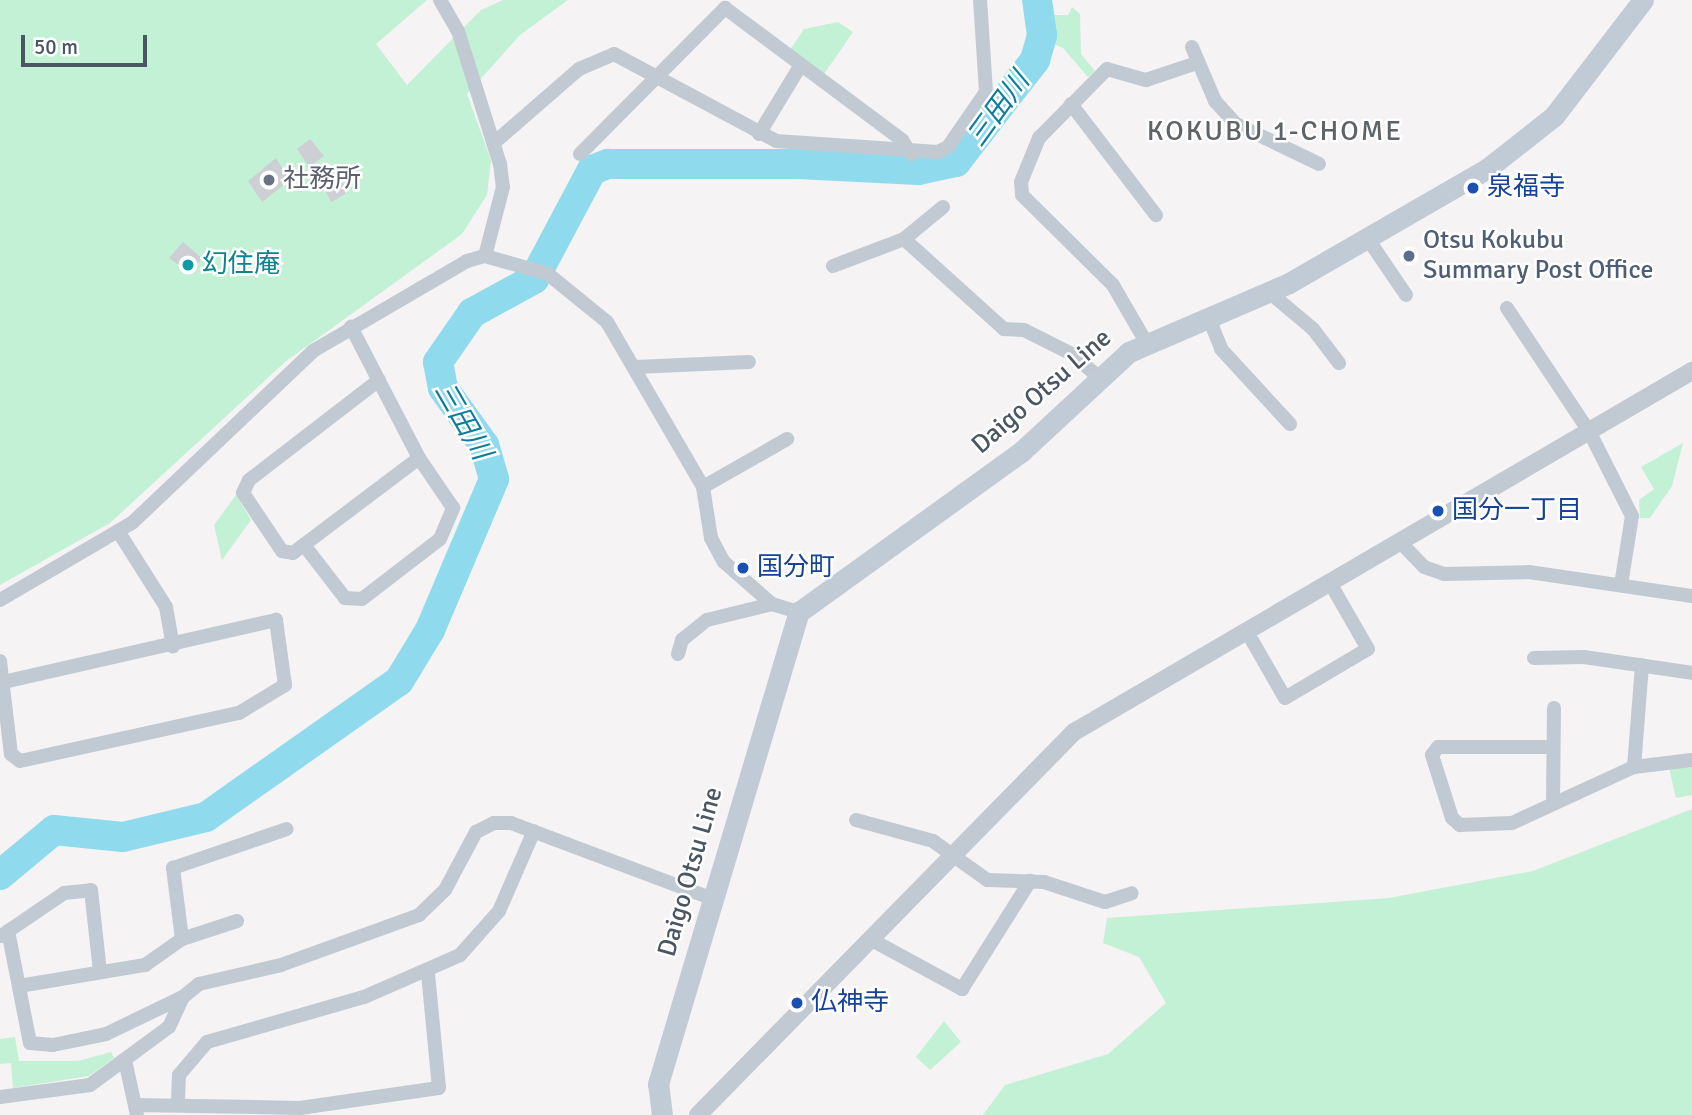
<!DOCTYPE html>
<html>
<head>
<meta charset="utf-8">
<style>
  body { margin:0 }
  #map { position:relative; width:1692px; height:1115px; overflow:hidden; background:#f5f3f3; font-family:Signika,"Noto Sans JP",sans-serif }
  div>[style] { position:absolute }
  .green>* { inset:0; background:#c3f1d5 }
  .river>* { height:30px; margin:-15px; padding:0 15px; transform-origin:15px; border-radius:15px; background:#90daee }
  .building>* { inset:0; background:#cdcfd5 }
  .minor>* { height:14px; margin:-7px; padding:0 7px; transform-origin:7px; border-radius:7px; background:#c1cad2 }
  .tertiary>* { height:18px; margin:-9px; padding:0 9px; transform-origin:9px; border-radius:9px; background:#c1cad2 }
  .secondary>* { height:21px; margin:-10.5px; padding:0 10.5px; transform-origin:10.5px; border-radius:10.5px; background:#c1cbd6 }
  .dots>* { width:19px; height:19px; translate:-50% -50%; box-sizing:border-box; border:4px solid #fff; border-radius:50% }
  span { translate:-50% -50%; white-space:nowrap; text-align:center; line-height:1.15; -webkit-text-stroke:5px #fff; paint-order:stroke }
  .worship-label { font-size:26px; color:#5b616d }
  .left { translate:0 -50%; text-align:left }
  .transit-label { font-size:26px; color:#164399 }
  .service-label { font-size:26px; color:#4e5e75 }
  .culture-label { font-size:26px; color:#0d838f }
  .street-label { font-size:26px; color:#4a5661 }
  .water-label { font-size:28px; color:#0c7c9b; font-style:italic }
  .neighbourhood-label { font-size:28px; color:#5f6368; letter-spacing:2px }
  .scale { position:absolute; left:21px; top:35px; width:126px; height:32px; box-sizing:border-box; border:4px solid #4a5661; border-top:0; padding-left:9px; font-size:21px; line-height:24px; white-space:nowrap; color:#4a5661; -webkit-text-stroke:5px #fff; paint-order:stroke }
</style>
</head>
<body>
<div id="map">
  <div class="green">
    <div style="clip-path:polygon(0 0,427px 0,376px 44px,407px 85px,481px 10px,503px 0,568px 0,520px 35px,467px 94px,491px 160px,487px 195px,462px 234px,285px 362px,110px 523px,0 585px)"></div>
    <div style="clip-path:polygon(1072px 7px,1080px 14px,1081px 54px,1095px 71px,1088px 77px,1063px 48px,1046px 40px,1051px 15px,1068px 15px)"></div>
    <div style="clip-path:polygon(838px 22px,853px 32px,824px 74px,790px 50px,804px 29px)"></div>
    <div style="clip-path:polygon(1683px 443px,1672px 486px,1650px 518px,1640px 518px,1639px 500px,1654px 489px,1641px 467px)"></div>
    <div style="clip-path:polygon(236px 495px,251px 520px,222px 560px,214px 525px)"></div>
    <div style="clip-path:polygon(1692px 766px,1692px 795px,1676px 798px,1669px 768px)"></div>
    <div style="clip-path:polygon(1692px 809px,1692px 1115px,983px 1115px,1005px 1085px,1108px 1054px,1166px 1003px,1139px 957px,1103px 943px,1107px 918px,1389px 898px,1533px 871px)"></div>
    <div style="clip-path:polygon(944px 1021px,961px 1042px,930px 1070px,916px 1057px)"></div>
    <div style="clip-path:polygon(15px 1037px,19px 1061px,78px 1061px,111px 1052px,114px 1058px,89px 1076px,13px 1088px,11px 1063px,0 1064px,0 1039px)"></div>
  </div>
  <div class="river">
    <div style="left:0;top:875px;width:70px;rotate:-39.8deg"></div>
    <div style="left:54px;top:830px;width:69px;rotate:5.8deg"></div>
    <div style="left:123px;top:837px;width:85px;rotate:-13.5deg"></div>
    <div style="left:206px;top:817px;width:236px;rotate:-35.2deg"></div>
    <div style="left:399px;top:681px;width:60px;rotate:-58.7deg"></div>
    <div style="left:430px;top:630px;width:164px;rotate:-67deg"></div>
    <div style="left:494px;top:479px;width:35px;rotate:-106deg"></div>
    <div style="left:484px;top:445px;width:70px;rotate:-125.7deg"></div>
    <div style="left:443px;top:388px;width:26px;rotate:-101deg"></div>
    <div style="left:438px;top:362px;width:60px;rotate:-55.2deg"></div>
    <div style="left:472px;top:313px;width:71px;rotate:-28.7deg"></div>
    <div style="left:534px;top:279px;width:123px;rotate:-62deg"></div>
    <div style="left:592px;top:170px;width:17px;rotate:-21deg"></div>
    <div style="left:608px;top:164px;width:190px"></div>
    <div style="left:798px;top:164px;width:120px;rotate:2.9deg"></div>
    <div style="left:918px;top:170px;width:39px;rotate:-12deg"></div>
    <div style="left:956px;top:162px;width:129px;rotate:-52.2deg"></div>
    <div style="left:1035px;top:60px;width:26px;rotate:-74deg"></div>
    <div style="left:1042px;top:35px;width:35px;rotate:-98deg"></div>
  </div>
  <div class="building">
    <div style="clip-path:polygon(310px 139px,324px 156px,309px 167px,297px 149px)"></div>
    <div style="clip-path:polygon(276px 158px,290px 180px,262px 202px,248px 181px)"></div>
    <div style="clip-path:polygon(340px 179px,349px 192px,331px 202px,325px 190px)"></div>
    <div style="clip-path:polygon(183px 242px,202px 258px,190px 273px,169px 258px)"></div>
  </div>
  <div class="minor">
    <div style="left:440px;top:0;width:36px;rotate:60deg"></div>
    <div style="left:458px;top:31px;width:139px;rotate:72.5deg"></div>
    <div style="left:500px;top:164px;width:23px;rotate:83deg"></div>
    <div style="left:503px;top:187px;width:71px;rotate:104.6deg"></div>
    <div style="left:1192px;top:47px;width:59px;rotate:66.9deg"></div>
    <div style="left:1215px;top:101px;width:31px;rotate:48deg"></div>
    <div style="left:1236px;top:124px;width:92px;rotate:25.7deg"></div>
    <div style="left:1071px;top:104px;width:140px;rotate:52.6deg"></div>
    <div style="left:759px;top:134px;width:77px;rotate:-58.8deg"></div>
    <div style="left:495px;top:142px;width:111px;rotate:-41deg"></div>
    <div style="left:579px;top:69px;width:38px;rotate:-23deg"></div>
    <div style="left:614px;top:54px;width:184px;rotate:28.2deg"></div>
    <div style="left:776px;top:141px;width:162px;rotate:3.9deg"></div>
    <div style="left:938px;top:152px;width:11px;rotate:-27deg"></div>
    <div style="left:948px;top:147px;width:67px;rotate:-55.4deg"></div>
    <div style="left:986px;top:92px;width:92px;rotate:-93.7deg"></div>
    <div style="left:580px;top:154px;width:206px;rotate:-45.2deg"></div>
    <div style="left:725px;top:8px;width:221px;rotate:36.7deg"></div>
    <div style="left:902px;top:140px;width:17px;rotate:57deg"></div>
    <div style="left:943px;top:207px;width:50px;rotate:140.6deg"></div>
    <div style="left:904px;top:239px;width:135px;rotate:42deg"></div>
    <div style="left:1004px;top:329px;width:20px;rotate:3deg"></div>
    <div style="left:1024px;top:330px;width:54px;rotate:26.6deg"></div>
    <div style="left:1072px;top:354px;width:35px;rotate:41deg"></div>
    <div style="left:1370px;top:242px;width:64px;rotate:55.8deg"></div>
    <div style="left:833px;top:266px;width:76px;rotate:-20.8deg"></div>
    <div style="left:1269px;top:292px;width:57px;rotate:40.1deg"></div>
    <div style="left:1313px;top:329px;width:43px;rotate:52.6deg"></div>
    <div style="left:1507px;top:308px;width:150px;rotate:56.4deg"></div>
    <div style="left:1590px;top:433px;width:93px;rotate:63.2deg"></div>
    <div style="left:1632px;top:516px;width:70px;rotate:99.1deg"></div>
    <div style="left:1208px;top:316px;width:35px;rotate:68deg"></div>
    <div style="left:1221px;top:349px;width:102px;rotate:47.4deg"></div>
    <div style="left:1146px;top:342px;width:66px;rotate:-120.1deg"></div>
    <div style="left:1113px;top:285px;width:128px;rotate:-135.3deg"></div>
    <div style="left:1022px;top:195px;width:13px;rotate:-94deg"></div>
    <div style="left:1021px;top:182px;width:48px;rotate:-67.8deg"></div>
    <div style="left:1039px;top:138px;width:97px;rotate:-45.4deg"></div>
    <div style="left:1107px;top:69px;width:41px;rotate:15.8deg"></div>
    <div style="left:1146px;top:80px;width:54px;rotate:-18.4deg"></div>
    <div style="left:635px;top:367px;width:114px;rotate:-2.5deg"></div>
    <div style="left:379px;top:380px;width:164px;rotate:142.4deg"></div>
    <div style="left:249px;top:480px;width:14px;rotate:115deg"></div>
    <div style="left:243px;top:493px;width:70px;rotate:56.1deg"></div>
    <div style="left:282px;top:551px;width:11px;rotate:10deg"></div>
    <div style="left:293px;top:553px;width:158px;rotate:-37deg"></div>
    <div style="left:703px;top:487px;width:97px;rotate:-29.7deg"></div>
    <div style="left:118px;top:531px;width:90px;rotate:57.7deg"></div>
    <div style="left:166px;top:607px;width:40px;rotate:80deg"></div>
    <div style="left:1401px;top:543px;width:33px;rotate:46deg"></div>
    <div style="left:1424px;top:567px;width:21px;rotate:19deg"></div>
    <div style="left:1444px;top:574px;width:85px;rotate:-1.3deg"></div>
    <div style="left:1529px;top:572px;width:165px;rotate:8.4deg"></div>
    <div style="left:304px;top:545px;width:67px;rotate:52.3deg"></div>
    <div style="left:345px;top:598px;width:17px;rotate:3deg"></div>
    <div style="left:362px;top:599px;width:98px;rotate:-37.6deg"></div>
    <div style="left:440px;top:539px;width:34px;rotate:-67deg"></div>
    <div style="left:453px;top:508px;width:60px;rotate:-124.2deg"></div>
    <div style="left:419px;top:458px;width:148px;rotate:-117.4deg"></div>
    <div style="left:0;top:600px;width:153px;rotate:-30.3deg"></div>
    <div style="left:132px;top:523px;width:250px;rotate:-43.5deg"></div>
    <div style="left:313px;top:351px;width:178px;rotate:-30.3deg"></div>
    <div style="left:467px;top:261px;width:19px;rotate:-16deg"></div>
    <div style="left:485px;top:256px;width:66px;rotate:15.9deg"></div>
    <div style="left:548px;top:274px;width:76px;rotate:39.1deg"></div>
    <div style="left:607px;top:322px;width:191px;rotate:59.8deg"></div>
    <div style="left:703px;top:487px;width:52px;rotate:81.1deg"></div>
    <div style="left:711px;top:538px;width:27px;rotate:62deg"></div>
    <div style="left:724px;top:562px;width:64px;rotate:41.2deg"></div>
    <div style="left:772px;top:604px;width:28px;rotate:17deg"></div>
    <div style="left:1246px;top:630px;width:78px;rotate:60.2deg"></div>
    <div style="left:1285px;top:698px;width:96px;rotate:-30.6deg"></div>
    <div style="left:1368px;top:649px;width:76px;rotate:-119.9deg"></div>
    <div style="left:678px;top:654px;width:15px;rotate:-74deg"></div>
    <div style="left:682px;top:640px;width:32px;rotate:-39deg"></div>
    <div style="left:707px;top:620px;width:67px;rotate:-13.8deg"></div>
    <div style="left:1534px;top:658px;width:50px;rotate:-1.1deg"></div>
    <div style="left:1584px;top:657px;width:109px;rotate:8.4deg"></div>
    <div style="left:0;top:661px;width:94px;rotate:83.3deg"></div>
    <div style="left:11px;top:754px;width:11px;rotate:38deg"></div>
    <div style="left:20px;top:761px;width:224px;rotate:-12.4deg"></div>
    <div style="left:239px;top:713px;width:54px;rotate:-31.3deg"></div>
    <div style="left:285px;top:685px;width:66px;rotate:-97.9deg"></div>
    <div style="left:276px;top:620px;width:279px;rotate:167.2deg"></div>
    <div style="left:1553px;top:747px;width:115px;rotate:180deg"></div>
    <div style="left:1438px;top:747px;width:10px;rotate:127deg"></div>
    <div style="left:1432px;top:755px;width:66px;rotate:72.4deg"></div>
    <div style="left:1452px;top:818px;width:11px;rotate:41deg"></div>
    <div style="left:1460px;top:825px;width:52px;rotate:-2.2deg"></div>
    <div style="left:1512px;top:823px;width:134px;rotate:-24.7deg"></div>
    <div style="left:1634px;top:767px;width:102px;rotate:-85.5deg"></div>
    <div style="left:1634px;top:767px;width:58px;rotate:-6.9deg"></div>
    <div style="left:1553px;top:803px;width:95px;rotate:-89.4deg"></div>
    <div style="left:856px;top:820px;width:80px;rotate:15.3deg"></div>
    <div style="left:933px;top:841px;width:67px;rotate:35.8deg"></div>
    <div style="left:987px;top:880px;width:57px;rotate:2deg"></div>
    <div style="left:1044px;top:882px;width:64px;rotate:18.2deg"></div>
    <div style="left:1105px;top:902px;width:28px;rotate:-18deg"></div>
    <div style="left:8px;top:931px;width:114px;rotate:78.9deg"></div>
    <div style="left:30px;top:1043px;width:23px;rotate:5deg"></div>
    <div style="left:53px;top:1045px;width:54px;rotate:-11.7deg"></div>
    <div style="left:106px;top:1034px;width:85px;rotate:-25.7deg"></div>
    <div style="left:1px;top:936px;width:76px;rotate:-34.3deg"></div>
    <div style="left:64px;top:893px;width:27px;rotate:-6deg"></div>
    <div style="left:91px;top:890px;width:81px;rotate:83.7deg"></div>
    <div style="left:182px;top:939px;width:72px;rotate:-97.2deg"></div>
    <div style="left:173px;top:868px;width:120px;rotate:-18.9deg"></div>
    <div style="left:870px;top:939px;width:105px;rotate:28.5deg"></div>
    <div style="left:962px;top:989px;width:128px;rotate:-57.8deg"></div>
    <div style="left:19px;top:986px;width:128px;rotate:-9.5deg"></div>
    <div style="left:145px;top:965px;width:45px;rotate:-35.1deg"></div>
    <div style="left:182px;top:939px;width:58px;rotate:-18.1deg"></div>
    <div style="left:125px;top:1060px;width:56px;rotate:77.7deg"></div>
    <div style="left:0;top:1097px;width:91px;rotate:-7.6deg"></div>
    <div style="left:90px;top:1085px;width:98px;rotate:-36.3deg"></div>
    <div style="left:169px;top:1027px;width:33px;rotate:-65deg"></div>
    <div style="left:183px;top:997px;width:21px;rotate:-39deg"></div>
    <div style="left:199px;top:984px;width:84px;rotate:-13deg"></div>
    <div style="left:281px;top:965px;width:147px;rotate:-19.9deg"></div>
    <div style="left:419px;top:915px;width:36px;rotate:-44deg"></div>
    <div style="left:445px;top:890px;width:66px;rotate:-61.9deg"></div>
    <div style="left:476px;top:832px;width:20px;rotate:-27deg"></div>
    <div style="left:494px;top:823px;width:17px"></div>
    <div style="left:511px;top:823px;width:216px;rotate:20.6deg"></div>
    <div style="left:178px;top:1102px;width:27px;rotate:-88deg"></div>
    <div style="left:179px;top:1075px;width:43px;rotate:-49.7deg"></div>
    <div style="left:207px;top:1042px;width:163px;rotate:-16deg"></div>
    <div style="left:364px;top:997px;width:105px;rotate:-23.6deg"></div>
    <div style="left:460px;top:955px;width:59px;rotate:-48.4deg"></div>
    <div style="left:499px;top:911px;width:87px;rotate:-66.4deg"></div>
    <div style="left:135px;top:1105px;width:165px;rotate:1deg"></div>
    <div style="left:300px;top:1108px;width:140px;rotate:-8.2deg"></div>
    <div style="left:439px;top:1088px;width:115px;rotate:-95.5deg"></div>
  </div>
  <div class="tertiary">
    <div style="left:698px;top:1115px;width:537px;rotate:-45.53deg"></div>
    <div style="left:1074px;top:732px;width:716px;rotate:-30.29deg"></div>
  </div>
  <div class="secondary">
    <div style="left:662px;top:1115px;width:31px;rotate:-97deg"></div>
    <div style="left:658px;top:1084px;width:493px;rotate:-73.4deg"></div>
    <div style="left:799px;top:612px;width:275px;rotate:-35.8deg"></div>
    <div style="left:1022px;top:451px;width:146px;rotate:-42.8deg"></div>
    <div style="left:1129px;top:352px;width:174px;rotate:-23.3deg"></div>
    <div style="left:1289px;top:283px;width:230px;rotate:-30deg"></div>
    <div style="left:1488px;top:168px;width:84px;rotate:-38.2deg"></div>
    <div style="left:1554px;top:116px;width:146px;rotate:-52.5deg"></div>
  </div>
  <div class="dots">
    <div style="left:269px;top:180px;background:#6b7280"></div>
    <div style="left:1473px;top:188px;background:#1a4fb4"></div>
    <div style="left:1409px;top:256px;background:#5c6f8a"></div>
    <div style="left:188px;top:265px;background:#0f9aa8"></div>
    <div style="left:1438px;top:511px;background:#1a4fb4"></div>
    <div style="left:743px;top:568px;background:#1a4fb4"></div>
    <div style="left:797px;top:1003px;background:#1a4fb4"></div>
  </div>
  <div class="worship-label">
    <span class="left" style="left:283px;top:180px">社務所</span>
  </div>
  <div class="transit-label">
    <span class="left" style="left:1487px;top:188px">泉福寺</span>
    <span class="left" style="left:1452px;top:511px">国分一丁目</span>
    <span class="left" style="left:757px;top:568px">国分町</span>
    <span class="left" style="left:811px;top:1003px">仏神寺</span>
  </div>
  <div class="service-label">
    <span class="left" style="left:1423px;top:256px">Otsu Kokubu<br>Summary Post Office</span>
  </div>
  <div class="culture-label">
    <span class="left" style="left:202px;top:265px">幻住庵</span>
  </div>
  <div class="street-label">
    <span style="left:1042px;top:392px;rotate:-41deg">Daigo Otsu Line</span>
    <span style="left:691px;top:872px;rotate:-74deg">Daigo Otsu Line</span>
  </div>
  <div class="water-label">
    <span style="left:998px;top:109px;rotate:-54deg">三田川</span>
    <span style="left:463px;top:421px;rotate:60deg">三田川</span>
  </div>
  <div class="neighbourhood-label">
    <span style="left:1275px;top:131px">KOKUBU 1-CHOME</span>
  </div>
  <div class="scale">50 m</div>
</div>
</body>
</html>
